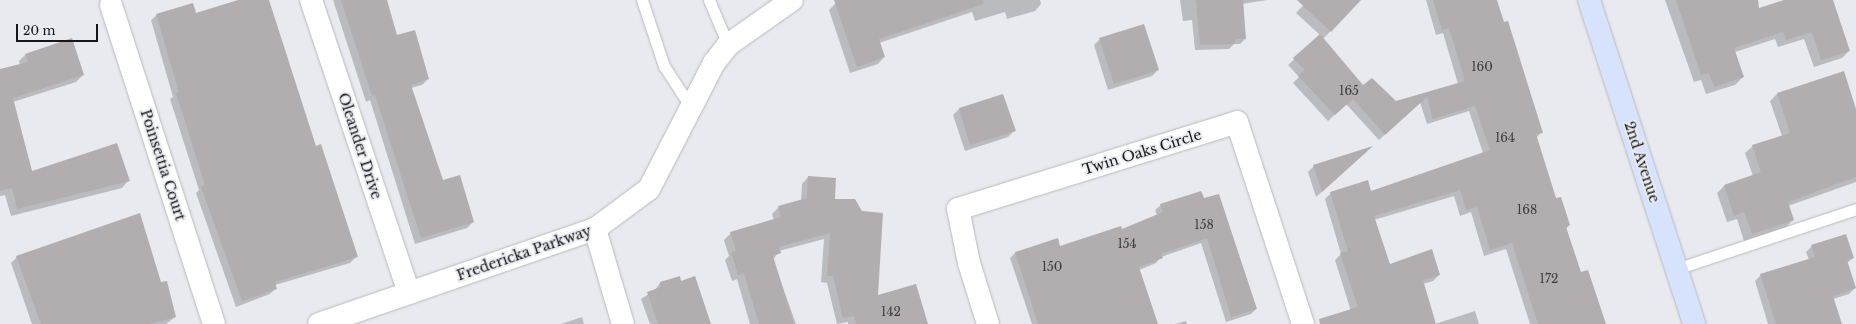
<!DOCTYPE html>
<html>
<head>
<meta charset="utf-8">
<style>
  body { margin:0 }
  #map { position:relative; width:1856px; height:324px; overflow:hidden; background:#e8eaef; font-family:"Libre Baskerville",serif }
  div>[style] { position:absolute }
  .shadow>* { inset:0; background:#0003 }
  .building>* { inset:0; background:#b2adaf }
  .roads { filter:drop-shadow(0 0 1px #b7b9bd) drop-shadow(0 0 1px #b7b9bd) }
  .lane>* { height:11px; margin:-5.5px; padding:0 5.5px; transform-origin:5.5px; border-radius:5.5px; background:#fff }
  .street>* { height:22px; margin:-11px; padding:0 11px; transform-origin:11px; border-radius:11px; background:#fff }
  .secondary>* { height:22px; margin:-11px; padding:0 11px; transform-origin:11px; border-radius:11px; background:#d7e3fd }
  span { translate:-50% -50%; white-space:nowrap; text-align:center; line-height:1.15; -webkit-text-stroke:3.5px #e8eaef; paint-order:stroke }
  .number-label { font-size:12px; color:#3c3c3e }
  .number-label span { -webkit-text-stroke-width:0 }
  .street-label { font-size:14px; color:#151618 }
  .scale { position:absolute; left:16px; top:24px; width:82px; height:18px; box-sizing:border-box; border:2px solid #151618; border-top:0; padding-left:5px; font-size:12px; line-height:14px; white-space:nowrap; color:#151618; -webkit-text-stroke:3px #e8eaef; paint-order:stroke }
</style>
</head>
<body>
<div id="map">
  <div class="shadow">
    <div style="clip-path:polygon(241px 0,268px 0,315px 147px,356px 257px,350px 263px,275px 285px,276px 288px,270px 294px,236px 307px,196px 193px,199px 190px,170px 99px,173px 97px,151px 20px,157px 15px,195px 14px)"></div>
    <div style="clip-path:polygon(333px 0,386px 0,396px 37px,428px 79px,422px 85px,411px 88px,443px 181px,473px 222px,467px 228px,415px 244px,370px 100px,366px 102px)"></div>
    <div style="clip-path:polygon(846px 0,1040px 0,1041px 4px,1035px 11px,1007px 19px,1005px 12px,975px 21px,972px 12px,879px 43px,884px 57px,878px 64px,850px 73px,829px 10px,835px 4px)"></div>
    <div style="clip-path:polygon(1180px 0,1267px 0,1242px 4px,1245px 39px,1240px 44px,1234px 44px,1229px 49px,1195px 50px,1192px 20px,1183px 21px)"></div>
    <div style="clip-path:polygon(1308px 0,1360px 0,1323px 39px,1363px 86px,1396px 102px,1458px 84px,1443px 33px,1436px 35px,1426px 0,1496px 0,1542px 132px,1536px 138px,1555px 200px,1569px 225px,1566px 229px,1580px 273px,1605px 324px,1530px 324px,1506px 249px,1484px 256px,1471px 212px,1460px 216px,1454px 196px,1374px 220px,1389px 265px,1439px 275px,1433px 281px,1423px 284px,1435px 324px,1475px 311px,1479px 324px,1355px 324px,1335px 260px,1341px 254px,1325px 199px,1331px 193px,1370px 192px,1483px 153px,1469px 111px,1427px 124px,1420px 102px,1379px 140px,1346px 104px,1328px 121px,1293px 83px,1299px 77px,1288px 65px,1320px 35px,1296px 13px)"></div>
    <div style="clip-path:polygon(1665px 0,1738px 0,1743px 15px,1788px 0,1832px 0,1849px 51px,1842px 58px,1814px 67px,1804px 39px,1778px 47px,1775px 39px,1735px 52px,1743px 77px,1735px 85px,1706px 94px,1701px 80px,1694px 82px)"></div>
    <div style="clip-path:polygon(1100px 39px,1158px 70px,1152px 76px,1108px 90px,1094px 45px)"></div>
    <div style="clip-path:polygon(26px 54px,83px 75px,76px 82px,13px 102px,32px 172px,128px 181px,122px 188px,11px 216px,5px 195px,0 196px,0 70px,20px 65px,19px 61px)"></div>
    <div style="clip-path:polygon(1777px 94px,1856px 112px,1856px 182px,1788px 206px,1793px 220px,1786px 227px,1744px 241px,1737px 219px,1727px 222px,1717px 193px,1724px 186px,1753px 176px,1745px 153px,1753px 146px,1782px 136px,1770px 101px)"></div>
    <div style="clip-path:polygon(1003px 95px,1014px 131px,1008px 137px,965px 151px,953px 115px,959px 109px)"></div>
    <div style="clip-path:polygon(1366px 152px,1316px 197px,1308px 172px,1314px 166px)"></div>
    <div style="clip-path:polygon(808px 177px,834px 200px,877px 297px,926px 324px,848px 324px,848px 322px,837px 324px,827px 283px,821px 282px,824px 239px,779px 251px,773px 260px,796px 324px,750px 324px,737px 279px,732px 281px,725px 260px,729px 256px,724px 240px,731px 233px,774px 220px,772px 214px,779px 207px,801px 201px,802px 184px)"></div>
    <div style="clip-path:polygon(1201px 192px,1256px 309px,1251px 314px,1226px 322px,1201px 243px,1161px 257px,1156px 263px,1139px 270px,1078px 324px,1032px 324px,1010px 258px,1016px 252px,1059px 247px,1122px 230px,1157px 215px,1155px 210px,1161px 205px)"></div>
    <div style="clip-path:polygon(1812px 246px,1853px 258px,1847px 263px,1855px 288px,1849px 294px,1833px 299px,1840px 324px,1768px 324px,1755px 281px,1761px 275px,1809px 260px,1806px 252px)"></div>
    <div style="clip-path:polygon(17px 257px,160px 283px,175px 317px,166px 324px,32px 324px,11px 263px)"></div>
    <div style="clip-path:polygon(681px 282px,710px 324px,650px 324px,641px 299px,655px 290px,660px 283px)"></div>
    <div style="clip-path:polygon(582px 317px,584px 324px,561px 324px)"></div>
    <div style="clip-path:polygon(1186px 321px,1187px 324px,1175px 324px)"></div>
  </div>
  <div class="building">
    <div style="clip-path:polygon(238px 0,269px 0,316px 146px,321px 144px,358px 257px,275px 282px,277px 289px,242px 301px,201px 187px,205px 185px,176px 93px,179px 92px,156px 14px,193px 3px,196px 13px)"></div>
    <div style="clip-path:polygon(341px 0,387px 0,397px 35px,415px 30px,429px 79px,411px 85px,443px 180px,460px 175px,474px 222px,421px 238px,375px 95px,372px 96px)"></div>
    <div style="clip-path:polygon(834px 0,983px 0,984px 4px,879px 39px,885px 57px,857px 67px)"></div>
    <div style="clip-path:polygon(1196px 0,1243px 0,1246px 39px,1236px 39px,1235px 44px,1200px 45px)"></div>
    <div style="clip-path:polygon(1297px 0,1361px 0,1331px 32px)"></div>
    <div style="clip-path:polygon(1433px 0,1497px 0,1504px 22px,1508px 21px,1543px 133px,1536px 134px,1556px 198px,1561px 197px,1570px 225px,1566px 227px,1581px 272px,1588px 270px,1606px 324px,1538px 324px,1512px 243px,1490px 250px,1477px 207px,1466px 210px,1460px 190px,1374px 216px,1390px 264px,1432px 249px,1440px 275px,1423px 280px,1436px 324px,1320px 324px,1319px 319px,1358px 307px,1340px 253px,1348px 251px,1330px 192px,1368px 180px,1371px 191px,1490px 150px,1475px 106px,1433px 119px,1427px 97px,1385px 135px,1353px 99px,1335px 115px,1298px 76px,1305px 70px,1293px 58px,1320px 34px,1363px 85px,1372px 78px,1396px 101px,1465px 81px,1449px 28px,1442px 30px)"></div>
    <div style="clip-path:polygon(1676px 0,1758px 0,1759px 8px,1784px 0,1833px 0,1850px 51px,1821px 60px,1812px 32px,1786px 40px,1783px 32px,1734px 48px,1744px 77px,1714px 87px,1709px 73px,1701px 75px)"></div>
    <div style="clip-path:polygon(1144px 24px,1159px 70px,1114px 84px,1099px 38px)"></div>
    <div style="clip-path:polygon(72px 38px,84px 75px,13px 98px,32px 171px,117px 143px,130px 181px,17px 209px,12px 188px,0 191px,0 69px,28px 62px,25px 54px)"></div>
    <div style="clip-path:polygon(1844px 71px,1856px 109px,1856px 177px,1788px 202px,1794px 220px,1752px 234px,1744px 212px,1734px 216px,1724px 185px,1761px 172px,1752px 145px,1790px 133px,1777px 93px)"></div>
    <div style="clip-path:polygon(1003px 94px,1016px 131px,970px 145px,959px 108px)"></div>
    <div style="clip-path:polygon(1373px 146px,1322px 192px,1313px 165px)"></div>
    <div style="clip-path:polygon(808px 176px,836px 178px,835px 199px,855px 199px,862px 211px,883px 213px,878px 295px,916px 284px,928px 324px,856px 324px,854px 316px,843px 318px,833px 276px,827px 276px,830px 233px,779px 247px,781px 253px,773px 256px,794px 324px,759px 324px,744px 273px,738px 275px,731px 252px,736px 251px,730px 232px,781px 217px,778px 206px,807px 198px)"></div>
    <div style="clip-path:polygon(1201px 191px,1204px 198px,1219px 194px,1257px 309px,1231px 317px,1207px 238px,1161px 254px,1163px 258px,1139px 267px,1158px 324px,1038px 324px,1015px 252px,1058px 238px,1060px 246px,1121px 226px,1122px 229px,1163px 212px,1160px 204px)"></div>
    <div style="clip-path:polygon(140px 213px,161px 282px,167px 281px,176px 317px,150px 324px,41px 324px,16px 256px)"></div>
    <div style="clip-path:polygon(1846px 234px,1854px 258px,1847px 260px,1856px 288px,1833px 296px,1842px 324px,1776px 324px,1760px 274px,1815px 257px,1811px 245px)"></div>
    <div style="clip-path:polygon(680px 276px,681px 281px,695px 276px,711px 324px,658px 324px,647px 292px,661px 287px,660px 282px)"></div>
  </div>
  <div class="roads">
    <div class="lane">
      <div style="left:642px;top:0;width:70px;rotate:71.6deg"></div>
      <div style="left:664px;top:66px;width:51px;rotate:56.9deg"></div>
      <div style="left:709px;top:0;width:49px;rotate:67.1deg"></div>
      <div style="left:1676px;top:269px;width:190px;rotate:-18.4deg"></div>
    </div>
    <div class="street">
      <div style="left:311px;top:0;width:309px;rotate:71.5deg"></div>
      <div style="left:111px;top:5px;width:335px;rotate:72.1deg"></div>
      <div style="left:595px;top:229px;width:99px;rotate:73.6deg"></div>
      <div style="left:319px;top:324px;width:292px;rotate:-19deg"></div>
      <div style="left:595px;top:229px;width:67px;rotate:-36.5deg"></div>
      <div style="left:649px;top:189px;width:142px;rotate:-62.7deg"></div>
      <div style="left:714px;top:63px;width:23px;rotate:-52deg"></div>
      <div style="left:728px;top:45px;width:78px;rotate:-35.1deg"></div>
      <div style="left:988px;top:324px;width:64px;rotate:-107.3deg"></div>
      <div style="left:969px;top:263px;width:55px;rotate:-101.5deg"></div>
      <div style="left:958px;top:209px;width:292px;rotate:-17.3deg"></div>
      <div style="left:1237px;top:122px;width:213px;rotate:71.9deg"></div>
    </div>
    <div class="secondary">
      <div style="left:1589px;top:0;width:341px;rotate:72deg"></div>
    </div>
  </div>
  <div class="number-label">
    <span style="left:1482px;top:67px">160</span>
    <span style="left:1349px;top:91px">165</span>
    <span style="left:1505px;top:138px">164</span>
    <span style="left:1527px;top:210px">168</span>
    <span style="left:1204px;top:225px">158</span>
    <span style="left:1127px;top:244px">154</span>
    <span style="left:1052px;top:267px">150</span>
    <span style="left:1549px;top:279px">172</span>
    <span style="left:891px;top:312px">142</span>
  </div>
  <div class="street-label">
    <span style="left:360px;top:146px;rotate:72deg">Oleander Drive</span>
    <span style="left:1142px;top:152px;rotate:-17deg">Twin Oaks Circle</span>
    <span style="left:1642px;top:162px;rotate:72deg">2nd Avenue</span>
    <span style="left:163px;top:165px;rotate:72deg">Poinsettia Court</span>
    <span style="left:524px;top:253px;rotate:-19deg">Fredericka Parkway</span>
  </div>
  <div class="scale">20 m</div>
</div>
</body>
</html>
